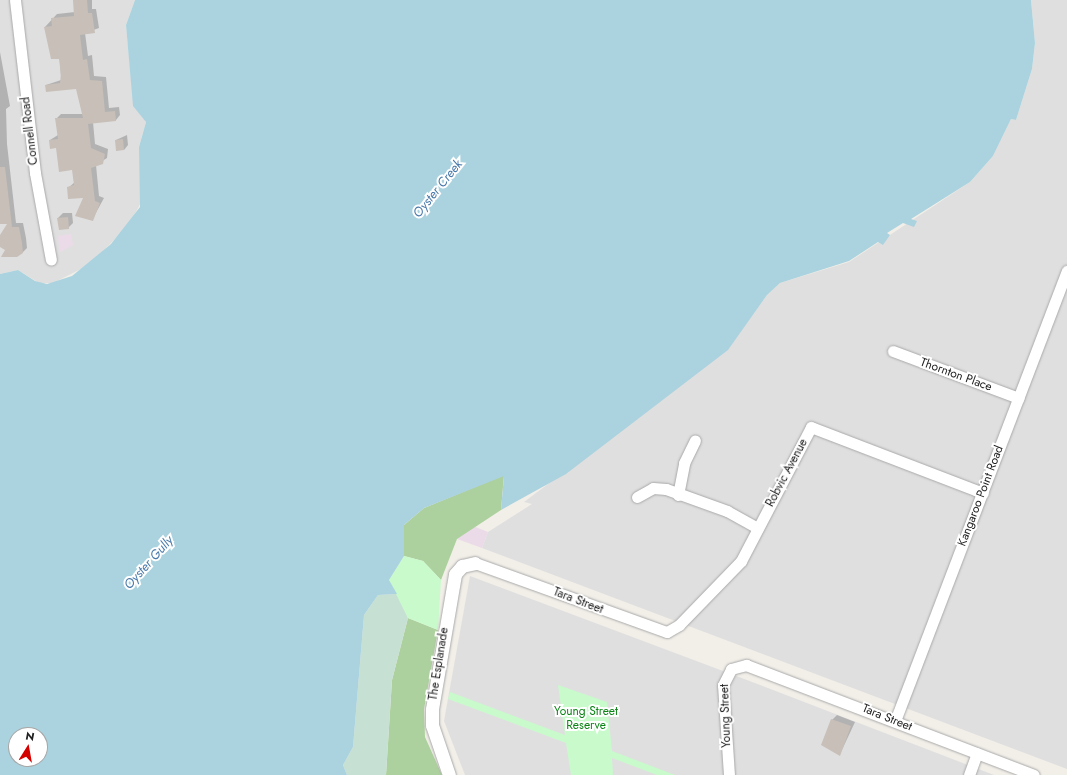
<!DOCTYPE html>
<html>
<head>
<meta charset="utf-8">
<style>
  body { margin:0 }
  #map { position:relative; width:1067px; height:775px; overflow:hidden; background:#f2efe9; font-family:Jost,sans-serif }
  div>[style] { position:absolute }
  .residential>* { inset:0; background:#e0dfdf }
  .industrial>* { inset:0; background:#ebdbe8 }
  .forest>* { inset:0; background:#add19e }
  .wetland>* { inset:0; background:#c6e0d4 }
  .park>* { inset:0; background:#c8facc }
  .water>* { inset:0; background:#aad3df }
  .shadow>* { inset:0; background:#0003 }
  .building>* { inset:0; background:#c7bfb8 }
  .roads { filter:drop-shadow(0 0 1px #a9a9a9) drop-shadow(0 0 1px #a9a9a9) }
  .minor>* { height:11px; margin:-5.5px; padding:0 5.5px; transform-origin:5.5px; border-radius:5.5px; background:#fff }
  .tertiary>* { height:13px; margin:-6.5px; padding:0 6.5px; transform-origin:6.5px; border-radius:6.5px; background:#fff }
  span { translate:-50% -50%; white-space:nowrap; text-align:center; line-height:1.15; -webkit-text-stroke:4px #fff; paint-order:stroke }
  .street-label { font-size:12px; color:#222 }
  .park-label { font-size:12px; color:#0c8416 }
  .water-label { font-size:13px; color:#4a7aab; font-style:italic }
  .north { position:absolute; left:8px; top:727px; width:40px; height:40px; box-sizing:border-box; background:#fff; border:1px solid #a7a7a7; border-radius:50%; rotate:11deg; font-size:11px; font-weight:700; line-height:16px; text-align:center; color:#222 }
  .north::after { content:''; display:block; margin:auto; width:14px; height:18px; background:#d40000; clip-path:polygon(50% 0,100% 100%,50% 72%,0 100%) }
</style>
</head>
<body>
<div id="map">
  <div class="residential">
    <div style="clip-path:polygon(0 0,135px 0,126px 25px,133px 99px,146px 122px,139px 147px,142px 201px,128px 226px,89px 265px,53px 283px,39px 283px,18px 270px,0 274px)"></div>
    <div style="clip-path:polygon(1031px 0,1067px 0,1067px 769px,482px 548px,488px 532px,532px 504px,524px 502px,727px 350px,767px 295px,780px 283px,849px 262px,970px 182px,993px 156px,1011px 119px,1016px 120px,1032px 69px,1035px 43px)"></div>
    <div style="clip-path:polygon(470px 576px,739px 677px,994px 775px,465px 775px,444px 721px)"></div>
  </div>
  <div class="industrial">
    <div style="clip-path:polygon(71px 234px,73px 245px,60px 252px,58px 236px)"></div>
    <div style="clip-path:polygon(473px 526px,488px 532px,482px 548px,457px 539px)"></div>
  </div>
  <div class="forest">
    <div style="clip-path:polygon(504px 475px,501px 510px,457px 539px,441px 580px,423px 561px,404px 556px,404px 525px,424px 508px)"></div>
    <div style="clip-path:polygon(408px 618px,438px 630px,424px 709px,425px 737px,442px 775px,386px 775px,392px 680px)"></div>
  </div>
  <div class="wetland">
    <div style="clip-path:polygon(397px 594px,408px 618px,392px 680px,386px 775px,347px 775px,343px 765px,353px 747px,364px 615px,378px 595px)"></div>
  </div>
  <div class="park">
    <div style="clip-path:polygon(404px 556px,423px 561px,441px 580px,438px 630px,408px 618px,389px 580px)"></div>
    <div style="clip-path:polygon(558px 685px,607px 702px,612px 751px,675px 775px,657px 775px,612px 758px,613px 775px,571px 775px,566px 743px,448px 699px,450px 692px,565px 735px)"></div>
  </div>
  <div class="water">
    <div style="clip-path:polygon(evenodd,135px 0,1031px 0,1035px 43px,1032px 69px,1016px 120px,1011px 119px,993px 156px,970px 182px,911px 219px,917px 221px,914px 227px,903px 223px,887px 233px,890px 235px,883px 245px,878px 242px,849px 261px,780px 283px,767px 295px,728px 350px,566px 474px,501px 510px,504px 476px,424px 508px,404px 525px,404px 556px,389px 580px,397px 594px,378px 595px,364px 615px,353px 747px,343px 765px,347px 775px,0 775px,0 274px,18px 270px,35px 281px,47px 284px,72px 276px,111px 244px,140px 207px,139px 147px,146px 122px,133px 106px,126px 25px,135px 0,16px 735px,40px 735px,40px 759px,16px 759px,16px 735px)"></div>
  </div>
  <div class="shadow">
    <div style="clip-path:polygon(74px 0,92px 0,92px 9px,96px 9px,99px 28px,85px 33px,88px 56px,92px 55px,94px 76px,106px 77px,109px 108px,119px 107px,120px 115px,116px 120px,93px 122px,95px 144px,108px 149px,107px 158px,96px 165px,99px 196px,104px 198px,92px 220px,84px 197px,68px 188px,75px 182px,73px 169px,50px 140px,58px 135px,56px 119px,61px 114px,83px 114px,77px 88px,46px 85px,61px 80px,60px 58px,45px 27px,57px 14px,75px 12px)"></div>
    <div style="clip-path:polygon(0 52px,10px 106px,6px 109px,7px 144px,16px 223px,23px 223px,26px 238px,27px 248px,23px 252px,0 246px,0 237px,9px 223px,0 223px)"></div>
    <div style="clip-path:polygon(127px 135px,128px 145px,124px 150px,116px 140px)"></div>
    <div style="clip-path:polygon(63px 213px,72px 213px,73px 223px,68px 228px,58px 218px)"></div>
    <div style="clip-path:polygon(837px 715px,855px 722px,840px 754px,832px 720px)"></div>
  </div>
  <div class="building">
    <div style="clip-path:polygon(73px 0,87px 0,88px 13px,92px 13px,95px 33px,80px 35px,83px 60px,87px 59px,90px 80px,102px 81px,105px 112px,115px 111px,116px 121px,88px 124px,91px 148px,105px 154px,103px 164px,91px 168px,95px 201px,100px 203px,93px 221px,75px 216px,83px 198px,68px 199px,67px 187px,74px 185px,72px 170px,59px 172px,56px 148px,50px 149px,49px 140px,58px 139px,55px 118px,83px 118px,76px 89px,46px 92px,45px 85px,60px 83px,61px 75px,59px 59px,51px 59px,44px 27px,52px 26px,51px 18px,74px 16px)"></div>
    <div style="clip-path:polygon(123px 139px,124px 150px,116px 151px,115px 140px)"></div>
    <div style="clip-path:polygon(0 167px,5px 167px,12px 227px,19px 227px,22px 243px,23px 253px,17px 257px,1px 257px,5px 250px,0 247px,0 235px,7px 224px,0 224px)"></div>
    <div style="clip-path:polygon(68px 217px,69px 229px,59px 230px,57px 218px)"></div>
    <div style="clip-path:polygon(831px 719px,851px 726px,840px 756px,821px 745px)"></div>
  </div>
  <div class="roads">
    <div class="minor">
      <div style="left:15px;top:0;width:174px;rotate:83.4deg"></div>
      <div style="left:35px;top:173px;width:88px;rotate:79.6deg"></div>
      <div style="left:893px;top:351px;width:134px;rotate:20.5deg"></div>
      <div style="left:678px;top:495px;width:33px;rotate:-79deg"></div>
      <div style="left:684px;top:463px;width:25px;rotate:-64deg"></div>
      <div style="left:637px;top:497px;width:18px;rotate:-29deg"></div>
      <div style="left:653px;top:488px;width:13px;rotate:4deg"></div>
      <div style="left:666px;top:489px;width:65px;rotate:19.8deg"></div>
      <div style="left:727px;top:511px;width:35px;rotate:29deg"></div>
      <div style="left:475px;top:563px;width:204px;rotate:19.8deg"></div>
      <div style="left:667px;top:632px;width:14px;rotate:-30deg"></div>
      <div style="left:679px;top:625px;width:89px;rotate:-45.9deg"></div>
      <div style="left:741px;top:561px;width:151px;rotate:-62.4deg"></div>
      <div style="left:811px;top:427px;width:184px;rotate:21deg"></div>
      <div style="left:895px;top:721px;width:482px;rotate:-69.1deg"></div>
      <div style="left:729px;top:775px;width:90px;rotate:-93.8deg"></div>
      <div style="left:723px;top:685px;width:18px;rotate:-63deg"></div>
      <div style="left:731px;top:669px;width:16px;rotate:-15deg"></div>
      <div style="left:746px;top:665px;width:308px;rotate:20.9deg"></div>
      <div style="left:969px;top:775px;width:23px;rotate:-70deg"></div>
    </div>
    <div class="tertiary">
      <div style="left:449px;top:775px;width:53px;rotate:-108.8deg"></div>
      <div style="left:432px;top:725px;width:16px;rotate:-90deg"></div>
      <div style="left:432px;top:709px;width:137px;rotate:-80.3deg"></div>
      <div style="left:455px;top:574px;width:11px;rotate:-49deg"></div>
      <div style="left:462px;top:566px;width:13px;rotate:-13deg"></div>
    </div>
  </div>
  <div class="street-label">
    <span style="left:30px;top:131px;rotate:-97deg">Connell Road</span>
    <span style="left:956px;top:375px;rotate:20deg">Thornton Place</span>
    <span style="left:787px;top:473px;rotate:-62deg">Robvic Avenue</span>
    <span style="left:981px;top:496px;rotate:-69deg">Kangaroo Point Road</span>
    <span style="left:578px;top:601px;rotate:21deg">Tara Street</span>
    <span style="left:439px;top:664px;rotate:-81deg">The Esplanade</span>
    <span style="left:726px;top:716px;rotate:-92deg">Young Street</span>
    <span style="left:887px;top:718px;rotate:22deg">Tara Street</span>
  </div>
  <div class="park-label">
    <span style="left:586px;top:719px">Young Street<br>Reserve</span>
  </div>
  <div class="water-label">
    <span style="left:438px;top:189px;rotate:-51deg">Oyster Creek</span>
    <span style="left:149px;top:563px;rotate:-48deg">Oyster Gully</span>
  </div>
  <div class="north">N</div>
</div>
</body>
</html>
